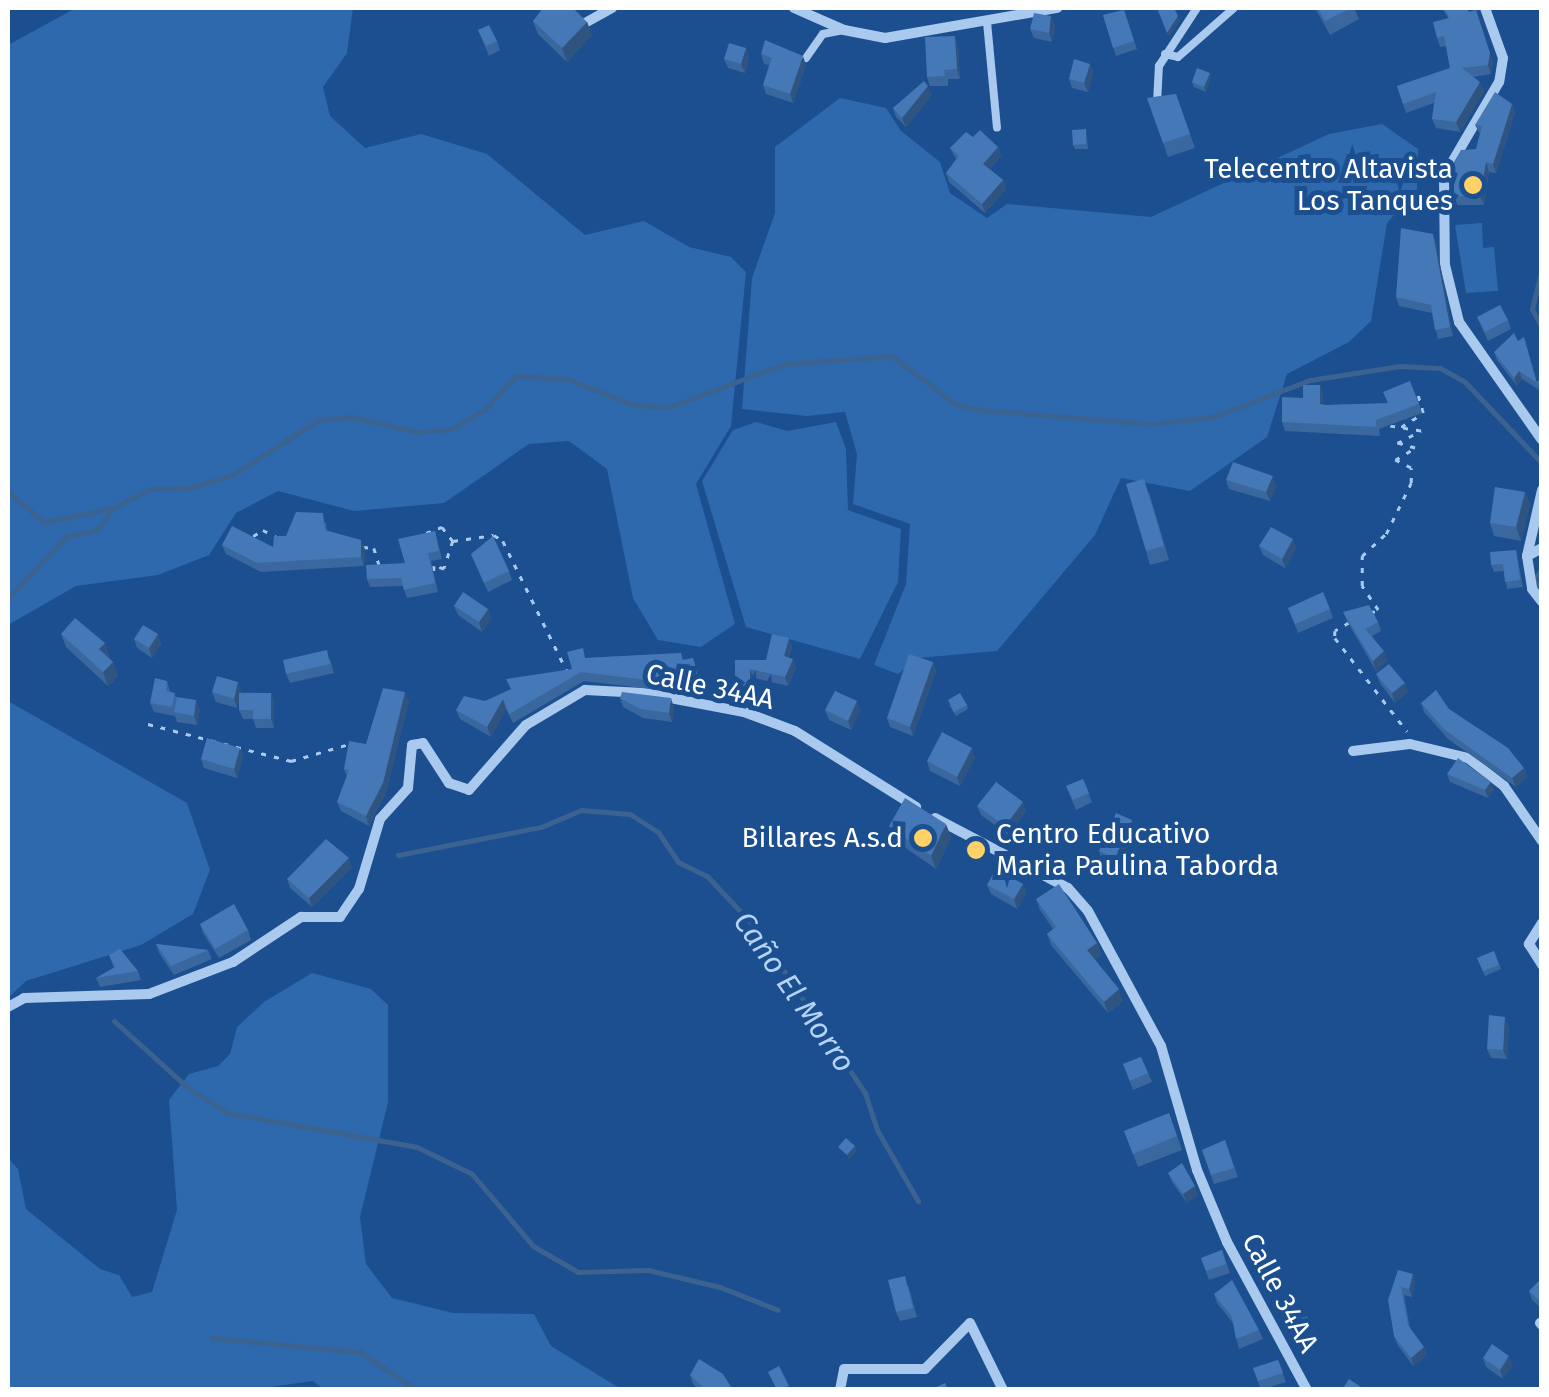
<!DOCTYPE html>
<html>
<head>
<meta charset="utf-8">
<style>
  body { margin:0 }
  #map { position:relative; width:1549px; height:1397px; overflow:hidden; background:#1b4f8f; font-family:"Fira Sans",sans-serif }
  div>[style] { position:absolute }
  .green>* { inset:0; background:#2e69ad }
  .stream>* { height:5px; margin:-2.5px; padding:0 2.5px; transform-origin:2.5px; border-radius:2.5px; background:#3c6290 }
  .path>* { height:2.5px; margin-top:-1.25px; transform-origin:0; background:repeating-linear-gradient(90deg,#a9c9ee 0 5px,transparent 0 13px) }
  .lane>* { height:8px; margin:-4px; padding:0 4px; transform-origin:4px; border-radius:4px; background:#a9c9ee }
  .street>* { height:10px; margin:-5px; padding:0 5px; transform-origin:5px; border-radius:5px; background:#a9c9ee }
  .wall>* { inset:0; background:#3a679d }
  .shaded-wall>* { inset:0; background:#305480 }
  .building>* { inset:0; background:#4478b7 }
  .dots>* { width:28px; height:28px; translate:-50% -50%; box-sizing:border-box; border:5px solid #1b4f8f; border-radius:50% }
  span { translate:-50% -50%; white-space:nowrap; text-align:center; line-height:1.15; -webkit-text-stroke:10px #1b4f8f; paint-order:stroke }
  .poi-label { font-size:28px; color:#fff }
  .right { translate:-100% -50%; text-align:right }
  .left { translate:0 -50%; text-align:left }
  .street-label { font-size:28px; color:#fff }
  .water-label { font-size:30px; color:#b5d3f5; font-style:italic }
  .frame { position:absolute; inset:0; border:10px solid #fff; pointer-events:none }
</style>
</head>
<body>
<div id="map">
  <div class="green">
    <div style="clip-path:polygon(76px 8px,353px 8px,347px 53px,323px 87px,330px 116px,365px 148px,421px 134px,487px 154px,585px 235px,644px 221px,689px 247px,731px 257px,746px 272px,731px 426px,696px 484px,735px 624px,701px 647px,658px 640px,633px 598px,607px 469px,569px 441px,529px 444px,444px 503px,354px 511px,278px 491px,236px 513px,209px 555px,158px 575px,76px 586px,8px 625px,8px 45px)"></div>
    <div style="clip-path:polygon(840px 98px,886px 108px,901px 131px,940px 162px,950px 193px,987px 218px,1007px 204px,1151px 217px,1329px 134px,1382px 124px,1418px 149px,1417px 189px,1387px 223px,1371px 321px,1349px 342px,1287px 374px,1267px 437px,1190px 491px,1121px 478px,1095px 535px,997px 651px,918px 658px,898px 674px,874px 665px,906px 584px,910px 524px,853px 504px,857px 454px,845px 412px,807px 416px,742px 409px,752px 278px,775px 213px,775px 147px)"></div>
    <div style="clip-path:polygon(1482px 223px,1483px 248px,1494px 247px,1498px 291px,1466px 293px,1455px 225px)"></div>
    <div style="clip-path:polygon(756px 422px,787px 431px,836px 422px,846px 449px,848px 510px,901px 529px,898px 582px,860px 659px,746px 627px,702px 481px,733px 430px)"></div>
    <div style="clip-path:polygon(8px 701px,187px 803px,210px 870px,193px 914px,141px 945px,26px 981px,8px 998px)"></div>
    <div style="clip-path:polygon(312px 973px,371px 989px,388px 1005px,388px 1102px,360px 1217px,366px 1264px,392px 1298px,453px 1313px,534px 1314px,551px 1346px,621px 1389px,325px 1390px,313px 1381px,248px 1390px,8px 1389px,8px 1158px,18px 1169px,26px 1209px,100px 1269px,119px 1275px,132px 1297px,152px 1292px,177px 1210px,169px 1100px,189px 1074px,218px 1066px,230px 1054px,237px 1027px,264px 1002px)"></div>
  </div>
  <div class="stream">
    <div style="left:1542px;top:268px;width:42px;rotate:103.7deg"></div>
    <div style="left:1532px;top:309px;width:21px;rotate:62deg"></div>
    <div style="left:8px;top:492px;width:47px;rotate:39.8deg"></div>
    <div style="left:44px;top:522px;width:70px;rotate:-11.5deg"></div>
    <div style="left:113px;top:508px;width:41px;rotate:-27.8deg"></div>
    <div style="left:149px;top:489px;width:40px;rotate:-1.4deg"></div>
    <div style="left:189px;top:488px;width:46px;rotate:-16.5deg"></div>
    <div style="left:233px;top:475px;width:101px;rotate:-32.9deg"></div>
    <div style="left:318px;top:420px;width:34px;rotate:-5deg"></div>
    <div style="left:352px;top:417px;width:67px;rotate:13deg"></div>
    <div style="left:417px;top:432px;width:35px;rotate:-5deg"></div>
    <div style="left:452px;top:429px;width:37px;rotate:-31deg"></div>
    <div style="left:484px;top:410px;width:47px;rotate:-46.7deg"></div>
    <div style="left:516px;top:376px;width:51px;rotate:3.4deg"></div>
    <div style="left:567px;top:379px;width:69px;rotate:21.3deg"></div>
    <div style="left:631px;top:404px;width:36px;rotate:6deg"></div>
    <div style="left:667px;top:408px;width:125px;rotate:-20.6deg"></div>
    <div style="left:784px;top:364px;width:108px;rotate:-4.2deg"></div>
    <div style="left:892px;top:356px;width:78px;rotate:37.2deg"></div>
    <div style="left:954px;top:403px;width:28px;rotate:15deg"></div>
    <div style="left:981px;top:410px;width:170px;rotate:4.7deg"></div>
    <div style="left:1150px;top:424px;width:63px;rotate:-6.3deg"></div>
    <div style="left:1213px;top:417px;width:104px;rotate:-20.9deg"></div>
    <div style="left:1310px;top:380px;width:91px;rotate:-8.8deg"></div>
    <div style="left:1400px;top:366px;width:40px;rotate:2.9deg"></div>
    <div style="left:1440px;top:368px;width:29px;rotate:29deg"></div>
    <div style="left:1465px;top:382px;width:112px;rotate:46.5deg"></div>
    <div style="left:1542px;top:569px;width:13px;rotate:129deg"></div>
    <div style="left:1534px;top:579px;width:14px;rotate:56deg"></div>
    <div style="left:8px;top:598px;width:86px;rotate:-46.4deg"></div>
    <div style="left:67px;top:536px;width:31px;rotate:-11deg"></div>
    <div style="left:97px;top:530px;width:26px;rotate:-54deg"></div>
    <div style="left:398px;top:855px;width:146px;rotate:-11.1deg"></div>
    <div style="left:541px;top:827px;width:43px;rotate:-23deg"></div>
    <div style="left:581px;top:810px;width:49px;rotate:4.7deg"></div>
    <div style="left:630px;top:814px;width:33px;rotate:33deg"></div>
    <div style="left:658px;top:832px;width:36px;rotate:56deg"></div>
    <div style="left:678px;top:862px;width:32px;rotate:26deg"></div>
    <div style="left:707px;top:876px;width:69px;rotate:46.8deg"></div>
    <div style="left:754px;top:926px;width:201px;rotate:56.4deg"></div>
    <div style="left:865px;top:1093px;width:39px;rotate:72deg"></div>
    <div style="left:877px;top:1130px;width:82px;rotate:60deg"></div>
    <div style="left:114px;top:1021px;width:98px;rotate:42.1deg"></div>
    <div style="left:187px;top:1087px;width:49px;rotate:32.4deg"></div>
    <div style="left:228px;top:1113px;width:192px;rotate:10.2deg"></div>
    <div style="left:417px;top:1147px;width:61px;rotate:26.1deg"></div>
    <div style="left:472px;top:1174px;width:94px;rotate:49.7deg"></div>
    <div style="left:533px;top:1246px;width:52px;rotate:30deg"></div>
    <div style="left:578px;top:1272px;width:70px;rotate:-1.6deg"></div>
    <div style="left:648px;top:1270px;width:74px;rotate:13.3deg"></div>
    <div style="left:720px;top:1287px;width:62px;rotate:21.6deg"></div>
    <div style="left:212px;top:1338px;width:149px;rotate:5.4deg"></div>
    <div style="left:360px;top:1352px;width:69px;rotate:33.7deg"></div>
  </div>
  <div class="path">
    <div style="left:1401px;top:427px;width:26px;rotate:-32deg"></div>
    <div style="left:1423px;top:413px;width:18px;rotate:-106deg"></div>
    <div style="left:426px;top:533px;width:17px;rotate:-21deg"></div>
    <div style="left:442px;top:527px;width:18px;rotate:52deg"></div>
    <div style="left:453px;top:541px;width:29px;rotate:108deg"></div>
    <div style="left:444px;top:569px;width:10px;rotate:-163deg"></div>
    <div style="left:434px;top:566px;width:7px;rotate:90deg"></div>
    <div style="left:253px;top:536px;width:12px;rotate:-31deg"></div>
    <div style="left:263px;top:530px;width:16px;rotate:27deg"></div>
    <div style="left:453px;top:541px;width:41px;rotate:-8.3deg"></div>
    <div style="left:494px;top:535px;width:11px;rotate:34deg"></div>
    <div style="left:503px;top:541px;width:145px;rotate:63.8deg"></div>
    <div style="left:363px;top:547px;width:11px;rotate:5deg"></div>
    <div style="left:374px;top:548px;width:21px;rotate:73deg"></div>
    <div style="left:1370px;top:613px;width:9px;rotate:-21deg"></div>
    <div style="left:1378px;top:610px;width:29px;rotate:-124deg"></div>
    <div style="left:1362px;top:586px;width:30px;rotate:-90deg"></div>
    <div style="left:1362px;top:556px;width:33px;rotate:-43deg"></div>
    <div style="left:1386px;top:534px;width:57px;rotate:-63.9deg"></div>
    <div style="left:1411px;top:483px;width:15px;rotate:-90deg"></div>
    <div style="left:1411px;top:468px;width:18px;rotate:-153deg"></div>
    <div style="left:1395px;top:460px;width:23px;rotate:-31deg"></div>
    <div style="left:1415px;top:448px;width:19px;rotate:-164deg"></div>
    <div style="left:1397px;top:443px;width:27px;rotate:-27deg"></div>
    <div style="left:1421px;top:431px;width:36px;rotate:-171deg"></div>
    <div style="left:1349px;top:623px;width:16px;rotate:150deg"></div>
    <div style="left:1335px;top:631px;width:7px;rotate:90deg"></div>
    <div style="left:1335px;top:638px;width:118px;rotate:52.3deg"></div>
    <div style="left:148px;top:724px;width:148px;rotate:14.5deg"></div>
    <div style="left:291px;top:761px;width:60px;rotate:-16.3deg"></div>
  </div>
  <div class="lane">
    <div style="left:987px;top:22px;width:106px;rotate:84.6deg"></div>
    <div style="left:1165px;top:54px;width:13px;rotate:13deg"></div>
    <div style="left:1178px;top:57px;width:74px;rotate:-41.2deg"></div>
    <div style="left:806px;top:58px;width:29px;rotate:-55deg"></div>
    <div style="left:823px;top:34px;width:21px;rotate:-11deg"></div>
    <div style="left:1157px;top:103px;width:37px;rotate:-87deg"></div>
    <div style="left:1159px;top:66px;width:69px;rotate:-56.8deg"></div>
  </div>
  <div class="street">
    <div style="left:794px;top:8px;width:55px;rotate:23.7deg"></div>
    <div style="left:844px;top:30px;width:42px;rotate:11deg"></div>
    <div style="left:885px;top:38px;width:175px;rotate:-9.9deg"></div>
    <div style="left:1485px;top:8px;width:53px;rotate:70.2deg"></div>
    <div style="left:1503px;top:58px;width:24px;rotate:99deg"></div>
    <div style="left:1499px;top:82px;width:109px;rotate:120.3deg"></div>
    <div style="left:1444px;top:176px;width:89px;rotate:89.4deg"></div>
    <div style="left:1445px;top:265px;width:59px;rotate:76.2deg"></div>
    <div style="left:1459px;top:322px;width:144px;rotate:54.9deg"></div>
    <div style="left:585px;top:23px;width:31px;rotate:-29deg"></div>
    <div style="left:1542px;top:490px;width:68px;rotate:102.8deg"></div>
    <div style="left:1527px;top:556px;width:33px;rotate:81deg"></div>
    <div style="left:1532px;top:589px;width:16px;rotate:52deg"></div>
    <div style="left:1527px;top:556px;width:17px;rotate:-28deg"></div>
    <div style="left:1353px;top:751px;width:57px;rotate:-7deg"></div>
    <div style="left:1410px;top:744px;width:60px;rotate:13.6deg"></div>
    <div style="left:1468px;top:758px;width:46px;rotate:37.9deg"></div>
    <div style="left:1504px;top:786px;width:67px;rotate:55.4deg"></div>
    <div style="left:935px;top:818px;width:150px;rotate:27.8deg"></div>
    <div style="left:1068px;top:888px;width:30px;rotate:49deg"></div>
    <div style="left:1088px;top:911px;width:153px;rotate:61.6deg"></div>
    <div style="left:1161px;top:1046px;width:129px;rotate:73.8deg"></div>
    <div style="left:1197px;top:1170px;width:78px;rotate:67.4deg"></div>
    <div style="left:1227px;top:1242px;width:168px;rotate:61.6deg"></div>
    <div style="left:1542px;top:923px;width:25px;rotate:122deg"></div>
    <div style="left:1529px;top:944px;width:25px;rotate:58deg"></div>
    <div style="left:8px;top:1007px;width:18px;rotate:-29deg"></div>
    <div style="left:24px;top:998px;width:125px;rotate:-1.8deg"></div>
    <div style="left:149px;top:994px;width:90px;rotate:-20.9deg"></div>
    <div style="left:233px;top:962px;width:82px;rotate:-33.5deg"></div>
    <div style="left:301px;top:917px;width:39px"></div>
    <div style="left:340px;top:917px;width:34px;rotate:-56deg"></div>
    <div style="left:359px;top:889px;width:73px;rotate:-73.3deg"></div>
    <div style="left:380px;top:819px;width:42px;rotate:-47.9deg"></div>
    <div style="left:408px;top:788px;width:43px;rotate:-84.7deg"></div>
    <div style="left:412px;top:745px;width:11px;rotate:-10deg"></div>
    <div style="left:423px;top:743px;width:48px;rotate:57deg"></div>
    <div style="left:449px;top:783px;width:21px;rotate:19deg"></div>
    <div style="left:469px;top:790px;width:86px;rotate:-48.8deg"></div>
    <div style="left:526px;top:725px;width:69px;rotate:-30.7deg"></div>
    <div style="left:585px;top:690px;width:59px;rotate:2.9deg"></div>
    <div style="left:644px;top:693px;width:102px;rotate:10.8deg"></div>
    <div style="left:744px;top:712px;width:54px;rotate:20.4deg"></div>
    <div style="left:795px;top:731px;width:143px;rotate:32.1deg"></div>
    <div style="left:1540px;top:1323px;width:3px;rotate:45deg"></div>
    <div style="left:840px;top:1390px;width:21px;rotate:-79deg"></div>
    <div style="left:844px;top:1369px;width:81px"></div>
    <div style="left:925px;top:1369px;width:64px;rotate:-45.6deg"></div>
    <div style="left:970px;top:1323px;width:75px;rotate:63.8deg"></div>
  </div>
  <div class="wall">
    <div style="clip-path:polygon(1315px 8px,1354px 8px,1359px 19px,1330px 35px)"></div>
    <div style="clip-path:polygon(1442px 8px,1467px 8px,1493px 62px,1491px 74px,1473px 77px,1484px 91px,1460px 132px,1436px 128px,1432px 119px,1434px 103px,1406px 113px,1397px 86px,1450px 68px,1446px 46px,1440px 47px,1437px 38px,1448px 18px)"></div>
    <div style="clip-path:polygon(1124px 10px,1137px 49px,1116px 56px,1103px 15px)"></div>
    <div style="clip-path:polygon(533px 21px,587px 22px,592px 35px,567px 62px,538px 34px)"></div>
    <div style="clip-path:polygon(1055px 25px,1052px 42px,1034px 38px,1030px 29px)"></div>
    <div style="clip-path:polygon(478px 30px,497px 41px,500px 50px,489px 56px)"></div>
    <div style="clip-path:polygon(958px 46px,960px 79px,948px 79px,948px 86px,930px 86px,927px 77px)"></div>
    <div style="clip-path:polygon(746px 48px,749px 58px,745px 73px,728px 68px,724px 59px)"></div>
    <div style="clip-path:polygon(761px 54px,806px 65px,793px 103px,766px 94px,763px 85px,769px 65px,764px 64px)"></div>
    <div style="clip-path:polygon(1090px 64px,1093px 73px,1088px 92px,1072px 88px,1069px 79px)"></div>
    <div style="clip-path:polygon(1211px 77px,1206px 92px,1194px 87px,1192px 82px)"></div>
    <div style="clip-path:polygon(1176px 94px,1195px 148px,1168px 157px,1147px 98px)"></div>
    <div style="clip-path:polygon(932px 95px,906px 127px,896px 117px,893px 108px)"></div>
    <div style="clip-path:polygon(1512px 104px,1515px 113px,1496px 173px,1489px 172px,1484px 205px,1457px 205px,1454px 196px,1476px 149px,1480px 134px,1475px 125px)"></div>
    <div style="clip-path:polygon(1086px 129px,1088px 149px,1075px 149px,1073px 145px)"></div>
    <div style="clip-path:polygon(973px 137px,998px 147px,1001px 156px,990px 169px,1003px 180px,1006px 189px,985px 213px,949px 182px,946px 173px,956px 159px,950px 148px)"></div>
    <div style="clip-path:polygon(1436px 242px,1453px 336px,1438px 339px,1432px 313px,1399px 306px,1396px 297px)"></div>
    <div style="clip-path:polygon(1477px 317px,1508px 320px,1511px 329px,1488px 341px)"></div>
    <div style="clip-path:polygon(1494px 352px,1538px 382px,1542px 376px,1542px 392px,1522px 379px,1517px 386px,1497px 360px)"></div>
    <div style="clip-path:polygon(1320px 385px,1323px 394px,1323px 405px,1419px 404px,1422px 413px,1379px 429px,1380px 436px,1285px 431px,1282px 422px,1303px 398px)"></div>
    <div style="clip-path:polygon(1226px 480px,1276px 486px,1270px 501px,1229px 489px)"></div>
    <div style="clip-path:polygon(1149px 492px,1169px 560px,1150px 565px,1146px 551px)"></div>
    <div style="clip-path:polygon(1525px 492px,1530px 505px,1521px 541px,1494px 536px,1490px 523px)"></div>
    <div style="clip-path:polygon(326px 522px,327px 531px,365px 549px,364px 566px,261px 572px,226px 554px,222px 545px,273px 547px,286px 536px)"></div>
    <div style="clip-path:polygon(435px 531px,442px 559px,431px 561px,438px 592px,407px 598px,403px 586px,370px 587px,367px 579px,405px 563px)"></div>
    <div style="clip-path:polygon(1259px 546px,1296px 548px,1285px 568px,1263px 555px)"></div>
    <div style="clip-path:polygon(1516px 550px,1523px 587px,1507px 589px,1504px 571px,1494px 572px,1491px 565px)"></div>
    <div style="clip-path:polygon(471px 554px,509px 571px,512px 580px,488px 592px)"></div>
    <div style="clip-path:polygon(454px 606px,488px 609px,491px 618px,482px 632px,458px 615px)"></div>
    <div style="clip-path:polygon(1288px 608px,1330px 609px,1333px 618px,1298px 633px)"></div>
    <div style="clip-path:polygon(1343px 612px,1378px 622px,1381px 631px,1372px 636px,1388px 660px,1376px 671px,1347px 621px)"></div>
    <div style="clip-path:polygon(61px 634px,110px 656px,109px 658px,113px 662px,118px 676px,108px 686px,66px 647px)"></div>
    <div style="clip-path:polygon(158px 634px,161px 644px,152px 658px,137px 648px,134px 639px)"></div>
    <div style="clip-path:polygon(789px 638px,792px 647px,789px 658px,796px 668px,788px 686px,754px 678px,753px 701px,739px 701px,735px 692px,735px 660px,766px 660px)"></div>
    <div style="clip-path:polygon(681px 653px,683px 659px,700px 681px,700px 695px,584px 681px,513px 723px,506px 709px,491px 737px,460px 719px,456px 710px,485px 701px,572px 669px,586px 658px)"></div>
    <div style="clip-path:polygon(330px 659px,334px 673px,290px 683px,286px 674px)"></div>
    <div style="clip-path:polygon(933px 662px,936px 671px,913px 736px,890px 727px,887px 718px)"></div>
    <div style="clip-path:polygon(1376px 674px,1408px 692px,1395px 703px,1380px 683px)"></div>
    <div style="clip-path:polygon(167px 681px,170px 692px,177px 697px,200px 709px,197px 725px,177px 722px,175px 716px,154px 712px,150px 703px)"></div>
    <div style="clip-path:polygon(212px 692px,271px 693px,274px 702px,274px 728px,256px 728px,253px 719px,243px 719px,239px 710px,239px 700px,237px 708px,216px 702px)"></div>
    <div style="clip-path:polygon(620px 698px,674px 708px,672px 722px,643px 718px,623px 707px)"></div>
    <div style="clip-path:polygon(409px 701px,386px 792px,369px 826px,341px 811px,337px 802px,347px 777px,344px 769px)"></div>
    <div style="clip-path:polygon(1421px 703px,1449px 709px,1524px 768px,1527px 777px,1516px 787px,1448px 739px,1424px 712px)"></div>
    <div style="clip-path:polygon(949px 705px,967px 705px,968px 709px,956px 716px)"></div>
    <div style="clip-path:polygon(825px 710px,860px 710px,851px 730px,829px 720px)"></div>
    <div style="clip-path:polygon(240px 748px,243px 757px,237px 778px,204px 768px,201px 759px)"></div>
    <div style="clip-path:polygon(975px 757px,960px 786px,930px 771px,927px 761px)"></div>
    <div style="clip-path:polygon(1447px 774px,1494px 789px,1488px 798px,1450px 782px)"></div>
    <div style="clip-path:polygon(1083px 779px,1092px 802px,1076px 810px,1066px 786px)"></div>
    <div style="clip-path:polygon(977px 806px,1026px 811px,1008px 835px,981px 815px)"></div>
    <div style="clip-path:polygon(1132px 820px,1135px 829px,1118px 867px,1102px 860px,1099px 851px)"></div>
    <div style="clip-path:polygon(889px 826px,951px 837px,936px 869px,894px 840px)"></div>
    <div style="clip-path:polygon(352px 867px,312px 907px,290px 888px,287px 879px)"></div>
    <div style="clip-path:polygon(1023px 884px,1026px 893px,1017px 909px,991px 894px,987px 885px)"></div>
    <div style="clip-path:polygon(1036px 899px,1097px 943px,1101px 955px,1095px 959px,1123px 1001px,1108px 1013px,1051px 945px,1047px 934px,1053px 929px,1040px 910px)"></div>
    <div style="clip-path:polygon(200px 924px,248px 930px,251px 940px,219px 958px,203px 933px)"></div>
    <div style="clip-path:polygon(156px 944px,208px 950px,212px 959px,174px 975px,159px 953px)"></div>
    <div style="clip-path:polygon(1494px 951px,1501px 969px,1485px 976px,1477px 958px)"></div>
    <div style="clip-path:polygon(109px 955px,138px 971px,141px 980px,100px 987px,96px 978px,114px 968px)"></div>
    <div style="clip-path:polygon(1509px 1026px,1507px 1059px,1491px 1058px,1487px 1049px)"></div>
    <div style="clip-path:polygon(1141px 1057px,1152px 1082px,1133px 1090px,1123px 1064px)"></div>
    <div style="clip-path:polygon(1169px 1113px,1182px 1150px,1138px 1167px,1124px 1131px)"></div>
    <div style="clip-path:polygon(1225px 1140px,1238px 1177px,1214px 1184px,1202px 1150px)"></div>
    <div style="clip-path:polygon(1168px 1173px,1198px 1195px,1187px 1203px,1172px 1182px)"></div>
    <div style="clip-path:polygon(1222px 1250px,1230px 1273px,1209px 1280px,1201px 1258px)"></div>
    <div style="clip-path:polygon(1398px 1270px,1415px 1282px,1412px 1297px,1404px 1295px,1410px 1328px,1427px 1355px,1413px 1366px,1397px 1344px,1394px 1336px)"></div>
    <div style="clip-path:polygon(1542px 1278px,1542px 1309px,1532px 1300px,1529px 1291px)"></div>
    <div style="clip-path:polygon(908px 1285px,917px 1317px,900px 1321px,896px 1312px)"></div>
    <div style="clip-path:polygon(1214px 1294px,1259px 1330px,1263px 1339px,1239px 1349px,1233px 1323px,1217px 1303px)"></div>
    <div style="clip-path:polygon(1282px 1319px,1310px 1320px,1314px 1329px,1298px 1343px,1285px 1328px)"></div>
    <div style="clip-path:polygon(1483px 1358px,1513px 1365px,1503px 1379px,1486px 1367px)"></div>
    <div style="clip-path:polygon(1278px 1360px,1286px 1382px,1261px 1390px,1253px 1368px)"></div>
    <div style="clip-path:polygon(690px 1375px,733px 1390px,699px 1390px,693px 1384px)"></div>
  </div>
  <div class="shaded-wall">
    <div style="clip-path:polygon(1476px 10px,1493px 62px,1491px 74px,1488px 65px)"></div>
    <div style="clip-path:polygon(1051px 16px,1055px 25px,1052px 42px,1049px 33px)"></div>
    <div style="clip-path:polygon(1178px 16px,1180px 21px,1169px 37px,1167px 33px)"></div>
    <div style="clip-path:polygon(587px 22px,592px 35px,567px 62px,562px 48px)"></div>
    <div style="clip-path:polygon(955px 36px,958px 46px,960px 79px,957px 69px)"></div>
    <div style="clip-path:polygon(746px 48px,749px 58px,745px 73px,741px 64px)"></div>
    <div style="clip-path:polygon(803px 56px,806px 65px,793px 103px,790px 94px)"></div>
    <div style="clip-path:polygon(1090px 64px,1093px 73px,1088px 92px,1084px 83px)"></div>
    <div style="clip-path:polygon(1210px 73px,1211px 77px,1206px 92px,1204px 87px)"></div>
    <div style="clip-path:polygon(1480px 82px,1484px 91px,1460px 132px,1456px 122px)"></div>
    <div style="clip-path:polygon(928px 86px,932px 95px,906px 127px,902px 118px)"></div>
    <div style="clip-path:polygon(1512px 104px,1515px 113px,1496px 173px,1493px 164px)"></div>
    <div style="clip-path:polygon(998px 147px,1001px 156px,987px 173px,983px 164px)"></div>
    <div style="clip-path:polygon(1486px 162px,1489px 172px,1484px 205px,1480px 196px)"></div>
    <div style="clip-path:polygon(1003px 180px,1006px 189px,985px 213px,982px 204px)"></div>
    <div style="clip-path:polygon(1433px 234px,1436px 242px,1453px 336px,1450px 327px)"></div>
    <div style="clip-path:polygon(1519px 371px,1522px 379px,1517px 386px,1514px 378px)"></div>
    <div style="clip-path:polygon(1320px 385px,1323px 394px,1323px 413px,1320px 404px)"></div>
    <div style="clip-path:polygon(1273px 476px,1276px 486px,1270px 501px,1266px 492px)"></div>
    <div style="clip-path:polygon(1525px 492px,1530px 505px,1521px 541px,1516px 527px)"></div>
    <div style="clip-path:polygon(1293px 539px,1296px 548px,1285px 568px,1282px 559px)"></div>
    <div style="clip-path:polygon(361px 540px,365px 549px,364px 566px,361px 557px)"></div>
    <div style="clip-path:polygon(488px 609px,491px 618px,482px 632px,479px 622px)"></div>
    <div style="clip-path:polygon(158px 634px,161px 644px,152px 658px,149px 648px)"></div>
    <div style="clip-path:polygon(789px 638px,792px 647px,788px 666px,784px 656px)"></div>
    <div style="clip-path:polygon(105px 643px,110px 656px,104px 663px,99px 649px)"></div>
    <div style="clip-path:polygon(1384px 651px,1388px 660px,1376px 671px,1373px 661px)"></div>
    <div style="clip-path:polygon(693px 658px,700px 681px,700px 695px,696px 686px)"></div>
    <div style="clip-path:polygon(793px 659px,796px 668px,788px 686px,785px 677px)"></div>
    <div style="clip-path:polygon(113px 662px,118px 676px,108px 686px,103px 672px)"></div>
    <div style="clip-path:polygon(933px 662px,936px 671px,913px 736px,910px 727px)"></div>
    <div style="clip-path:polygon(750px 669px,754px 678px,753px 701px,750px 692px)"></div>
    <div style="clip-path:polygon(238px 682px,242px 692px,237px 708px,234px 699px)"></div>
    <div style="clip-path:polygon(1405px 683px,1408px 692px,1395px 703px,1392px 693px)"></div>
    <div style="clip-path:polygon(405px 692px,409px 701px,386px 792px,369px 826px,366px 816px)"></div>
    <div style="clip-path:polygon(271px 693px,274px 702px,274px 728px,271px 719px)"></div>
    <div style="clip-path:polygon(671px 698px,674px 708px,672px 722px,669px 713px)"></div>
    <div style="clip-path:polygon(503px 699px,506px 709px,491px 737px,487px 727px)"></div>
    <div style="clip-path:polygon(196px 700px,200px 709px,197px 725px,194px 716px)"></div>
    <div style="clip-path:polygon(857px 701px,860px 710px,851px 730px,848px 721px)"></div>
    <div style="clip-path:polygon(240px 748px,243px 757px,237px 778px,234px 769px)"></div>
    <div style="clip-path:polygon(972px 748px,975px 757px,960px 786px,957px 777px)"></div>
    <div style="clip-path:polygon(1524px 768px,1527px 777px,1516px 787px,1512px 778px)"></div>
    <div style="clip-path:polygon(1491px 782px,1494px 789px,1488px 798px,1485px 790px)"></div>
    <div style="clip-path:polygon(1023px 802px,1026px 811px,1008px 835px,1005px 826px)"></div>
    <div style="clip-path:polygon(1132px 820px,1135px 829px,1118px 867px,1115px 858px)"></div>
    <div style="clip-path:polygon(946px 824px,951px 837px,936px 869px,931px 856px)"></div>
    <div style="clip-path:polygon(349px 858px,352px 867px,312px 907px,309px 898px)"></div>
    <div style="clip-path:polygon(1023px 884px,1026px 893px,1017px 909px,1014px 899px)"></div>
    <div style="clip-path:polygon(1097px 943px,1101px 955px,1091px 962px,1087px 950px)"></div>
    <div style="clip-path:polygon(1119px 989px,1123px 1001px,1108px 1013px,1104px 1002px)"></div>
    <div style="clip-path:polygon(1505px 1017px,1509px 1026px,1507px 1059px,1503px 1050px)"></div>
    <div style="clip-path:polygon(855px 1146px,857px 1150px,849px 1160px,847px 1155px)"></div>
    <div style="clip-path:polygon(1195px 1186px,1198px 1195px,1187px 1203px,1183px 1194px)"></div>
    <div style="clip-path:polygon(1413px 1274px,1415px 1282px,1412px 1297px,1409px 1289px)"></div>
    <div style="clip-path:polygon(1310px 1320px,1314px 1329px,1298px 1343px,1295px 1334px)"></div>
    <div style="clip-path:polygon(1424px 1347px,1427px 1355px,1413px 1366px,1411px 1358px)"></div>
    <div style="clip-path:polygon(1509px 1356px,1513px 1365px,1503px 1379px,1500px 1370px)"></div>
  </div>
  <div class="building">
    <div style="clip-path:polygon(543px 8px,573px 8px,587px 22px,562px 48px,533px 21px)"></div>
    <div style="clip-path:polygon(1157px 8px,1174px 8px,1178px 16px,1167px 33px)"></div>
    <div style="clip-path:polygon(1318px 8px,1351px 8px,1325px 21px)"></div>
    <div style="clip-path:polygon(1444px 8px,1467px 8px,1469px 12px,1476px 10px,1490px 53px,1488px 65px,1462px 68px,1480px 82px,1456px 122px,1432px 119px,1436px 92px,1403px 104px,1397px 86px,1450px 68px,1444px 36px,1437px 38px,1433px 22px,1449px 18px)"></div>
    <div style="clip-path:polygon(1124px 10px,1134px 41px,1113px 48px,1103px 15px)"></div>
    <div style="clip-path:polygon(1034px 13px,1051px 16px,1049px 33px,1030px 29px)"></div>
    <div style="clip-path:polygon(489px 25px,497px 41px,486px 46px,478px 30px)"></div>
    <div style="clip-path:polygon(955px 36px,957px 69px,944px 70px,945px 76px,927px 77px,925px 37px)"></div>
    <div style="clip-path:polygon(765px 40px,803px 56px,790px 94px,763px 85px,772px 58px,761px 54px)"></div>
    <div style="clip-path:polygon(729px 43px,746px 48px,741px 64px,724px 59px)"></div>
    <div style="clip-path:polygon(1074px 59px,1090px 64px,1084px 83px,1069px 79px)"></div>
    <div style="clip-path:polygon(1197px 68px,1210px 73px,1204px 87px,1192px 82px)"></div>
    <div style="clip-path:polygon(924px 81px,928px 86px,902px 118px,893px 108px)"></div>
    <div style="clip-path:polygon(1495px 92px,1512px 104px,1493px 164px,1486px 162px,1480px 196px,1454px 196px,1454px 162px,1461px 150px,1476px 149px,1482px 126px,1475px 125px)"></div>
    <div style="clip-path:polygon(1176px 94px,1190px 134px,1163px 143px,1147px 98px)"></div>
    <div style="clip-path:polygon(1086px 129px,1086px 144px,1073px 145px,1072px 130px)"></div>
    <div style="clip-path:polygon(980px 130px,998px 147px,983px 164px,1003px 180px,982px 204px,946px 173px,959px 156px,950px 148px,966px 132px,973px 137px)"></div>
    <div style="clip-path:polygon(1401px 228px,1433px 234px,1450px 327px,1435px 330px,1431px 305px,1396px 297px)"></div>
    <div style="clip-path:polygon(1500px 305px,1508px 320px,1485px 332px,1477px 317px)"></div>
    <div style="clip-path:polygon(1514px 333px,1518px 341px,1524px 337px,1537px 383px,1542px 376px,1542px 386px,1519px 371px,1514px 378px,1494px 352px)"></div>
    <div style="clip-path:polygon(1410px 381px,1419px 404px,1376px 420px,1376px 427px,1282px 422px,1282px 397px,1303px 398px,1303px 385px,1320px 385px,1320px 404px,1326px 405px,1388px 403px,1383px 392px)"></div>
    <div style="clip-path:polygon(1233px 462px,1273px 476px,1266px 492px,1226px 480px)"></div>
    <div style="clip-path:polygon(1144px 479px,1164px 546px,1146px 551px,1126px 484px)"></div>
    <div style="clip-path:polygon(1495px 487px,1525px 492px,1516px 527px,1490px 523px)"></div>
    <div style="clip-path:polygon(296px 512px,323px 513px,325px 530px,361px 540px,361px 557px,257px 563px,222px 545px,232px 526px,273px 547px,274px 536px,286px 536px)"></div>
    <div style="clip-path:polygon(1271px 527px,1293px 539px,1282px 559px,1259px 546px)"></div>
    <div style="clip-path:polygon(435px 531px,439px 551px,428px 553px,435px 583px,404px 590px,401px 578px,367px 579px,366px 565px,405px 563px,398px 539px)"></div>
    <div style="clip-path:polygon(493px 536px,509px 571px,484px 583px,471px 554px)"></div>
    <div style="clip-path:polygon(1516px 550px,1520px 580px,1505px 582px,1503px 564px,1491px 565px,1490px 552px)"></div>
    <div style="clip-path:polygon(463px 592px,488px 609px,479px 622px,454px 606px)"></div>
    <div style="clip-path:polygon(1323px 592px,1330px 609px,1295px 624px,1288px 608px)"></div>
    <div style="clip-path:polygon(1369px 605px,1378px 622px,1365px 629px,1384px 651px,1373px 661px,1343px 612px)"></div>
    <div style="clip-path:polygon(75px 618px,105px 643px,99px 649px,113px 662px,103px 672px,61px 634px)"></div>
    <div style="clip-path:polygon(143px 625px,158px 634px,149px 648px,134px 639px)"></div>
    <div style="clip-path:polygon(772px 634px,789px 638px,784px 656px,793px 659px,785px 677px,750px 669px,750px 692px,735px 692px,735px 660px,766px 660px)"></div>
    <div style="clip-path:polygon(583px 648px,585px 658px,681px 653px,682px 660px,693px 658px,697px 671px,696px 686px,581px 672px,509px 714px,503px 699px,487px 727px,456px 710px,464px 696px,485px 701px,511px 689px,506px 679px,572px 669px,567px 652px)"></div>
    <div style="clip-path:polygon(327px 650px,330px 664px,286px 674px,283px 660px)"></div>
    <div style="clip-path:polygon(909px 654px,933px 662px,910px 727px,887px 718px)"></div>
    <div style="clip-path:polygon(1389px 664px,1405px 683px,1392px 693px,1376px 674px)"></div>
    <div style="clip-path:polygon(217px 676px,238px 682px,234px 699px,212px 692px)"></div>
    <div style="clip-path:polygon(155px 678px,167px 681px,166px 691px,175px 693px,172px 707px,150px 703px)"></div>
    <div style="clip-path:polygon(383px 688px,405px 692px,383px 783px,366px 816px,337px 802px,349px 770px,344px 769px,349px 741px,366px 744px)"></div>
    <div style="clip-path:polygon(1436px 690px,1449px 709px,1508px 748px,1524px 768px,1512px 778px,1445px 730px,1421px 703px)"></div>
    <div style="clip-path:polygon(835px 691px,857px 701px,848px 721px,825px 710px)"></div>
    <div style="clip-path:polygon(622px 692px,671px 698px,669px 713px,640px 709px,620px 698px)"></div>
    <div style="clip-path:polygon(239px 693px,271px 693px,271px 719px,253px 719px,253px 710px,239px 710px)"></div>
    <div style="clip-path:polygon(960px 693px,967px 705px,954px 712px,948px 700px)"></div>
    <div style="clip-path:polygon(177px 697px,196px 700px,194px 716px,174px 712px)"></div>
    <div style="clip-path:polygon(942px 732px,972px 748px,957px 777px,927px 761px)"></div>
    <div style="clip-path:polygon(207px 738px,240px 748px,234px 769px,201px 759px)"></div>
    <div style="clip-path:polygon(1458px 758px,1491px 782px,1485px 790px,1447px 774px)"></div>
    <div style="clip-path:polygon(1083px 779px,1089px 793px,1073px 800px,1066px 786px)"></div>
    <div style="clip-path:polygon(996px 782px,1023px 802px,1005px 826px,977px 806px)"></div>
    <div style="clip-path:polygon(905px 798px,946px 824px,931px 856px,889px 826px)"></div>
    <div style="clip-path:polygon(1116px 813px,1132px 820px,1115px 858px,1099px 851px)"></div>
    <div style="clip-path:polygon(326px 839px,349px 858px,309px 898px,287px 879px)"></div>
    <div style="clip-path:polygon(996px 869px,1023px 884px,1014px 899px,987px 885px)"></div>
    <div style="clip-path:polygon(1059px 884px,1097px 943px,1087px 950px,1119px 989px,1104px 1002px,1047px 934px,1056px 927px,1036px 899px)"></div>
    <div style="clip-path:polygon(234px 904px,248px 930px,215px 949px,200px 924px)"></div>
    <div style="clip-path:polygon(156px 944px,208px 950px,171px 966px)"></div>
    <div style="clip-path:polygon(120px 949px,138px 971px,96px 978px,115px 967px,109px 955px)"></div>
    <div style="clip-path:polygon(1494px 951px,1499px 965px,1483px 971px,1477px 958px)"></div>
    <div style="clip-path:polygon(1489px 1015px,1505px 1017px,1503px 1050px,1487px 1049px)"></div>
    <div style="clip-path:polygon(1141px 1057px,1148px 1073px,1130px 1081px,1123px 1064px)"></div>
    <div style="clip-path:polygon(1169px 1113px,1177px 1136px,1133px 1154px,1124px 1131px)"></div>
    <div style="clip-path:polygon(846px 1138px,855px 1146px,847px 1155px,838px 1147px)"></div>
    <div style="clip-path:polygon(1225px 1140px,1234px 1168px,1211px 1175px,1202px 1150px)"></div>
    <div style="clip-path:polygon(1182px 1163px,1195px 1186px,1183px 1194px,1168px 1173px)"></div>
    <div style="clip-path:polygon(1222px 1250px,1226px 1264px,1206px 1271px,1201px 1258px)"></div>
    <div style="clip-path:polygon(1398px 1270px,1413px 1274px,1409px 1289px,1401px 1287px,1408px 1325px,1424px 1347px,1411px 1358px,1394px 1336px,1388px 1300px)"></div>
    <div style="clip-path:polygon(905px 1276px,913px 1308px,896px 1312px,888px 1280px)"></div>
    <div style="clip-path:polygon(1542px 1278px,1542px 1303px,1529px 1291px)"></div>
    <div style="clip-path:polygon(1232px 1280px,1259px 1330px,1236px 1339px,1232px 1317px,1214px 1294px)"></div>
    <div style="clip-path:polygon(1297px 1306px,1310px 1320px,1295px 1334px,1282px 1319px)"></div>
    <div style="clip-path:polygon(1492px 1344px,1509px 1356px,1500px 1370px,1483px 1358px)"></div>
    <div style="clip-path:polygon(699px 1359px,723px 1374px,733px 1390px,706px 1390px,690px 1375px)"></div>
    <div style="clip-path:polygon(1278px 1360px,1283px 1373px,1258px 1381px,1253px 1368px)"></div>
    <div style="clip-path:polygon(779px 1366px,789px 1386px,777px 1390px,768px 1372px)"></div>
    <div style="clip-path:polygon(1349px 1379px,1364px 1389px,1364px 1390px,1342px 1390px)"></div>
    <div style="clip-path:polygon(945px 1383px,948px 1390px,930px 1390px)"></div>
  </div>
  <div class="dots">
    <div style="left:1473px;top:185px;background:#ffd166"></div>
    <div style="left:923px;top:838px;background:#ffd166"></div>
    <div style="left:976px;top:850px;background:#ffd166"></div>
  </div>
  <div class="poi-label">
    <span class="right" style="left:1453px;top:185px">Telecentro Altavista<br>Los Tanques</span>
    <span class="left" style="left:996px;top:850px">Centro Educativo<br>Maria Paulina Taborda</span>
    <span class="right" style="left:903px;top:838px">Billares A.s.d</span>
  </div>
  <div class="street-label">
    <span style="left:710px;top:687px;rotate:12deg">Calle 34AA</span>
    <span style="left:1280px;top:1293px;rotate:62deg">Calle 34AA</span>
  </div>
  <div class="water-label">
    <span style="left:794px;top:992px;rotate:55deg">Caño El Morro</span>
  </div>
  <div class="frame"></div>
</div>
</body>
</html>
